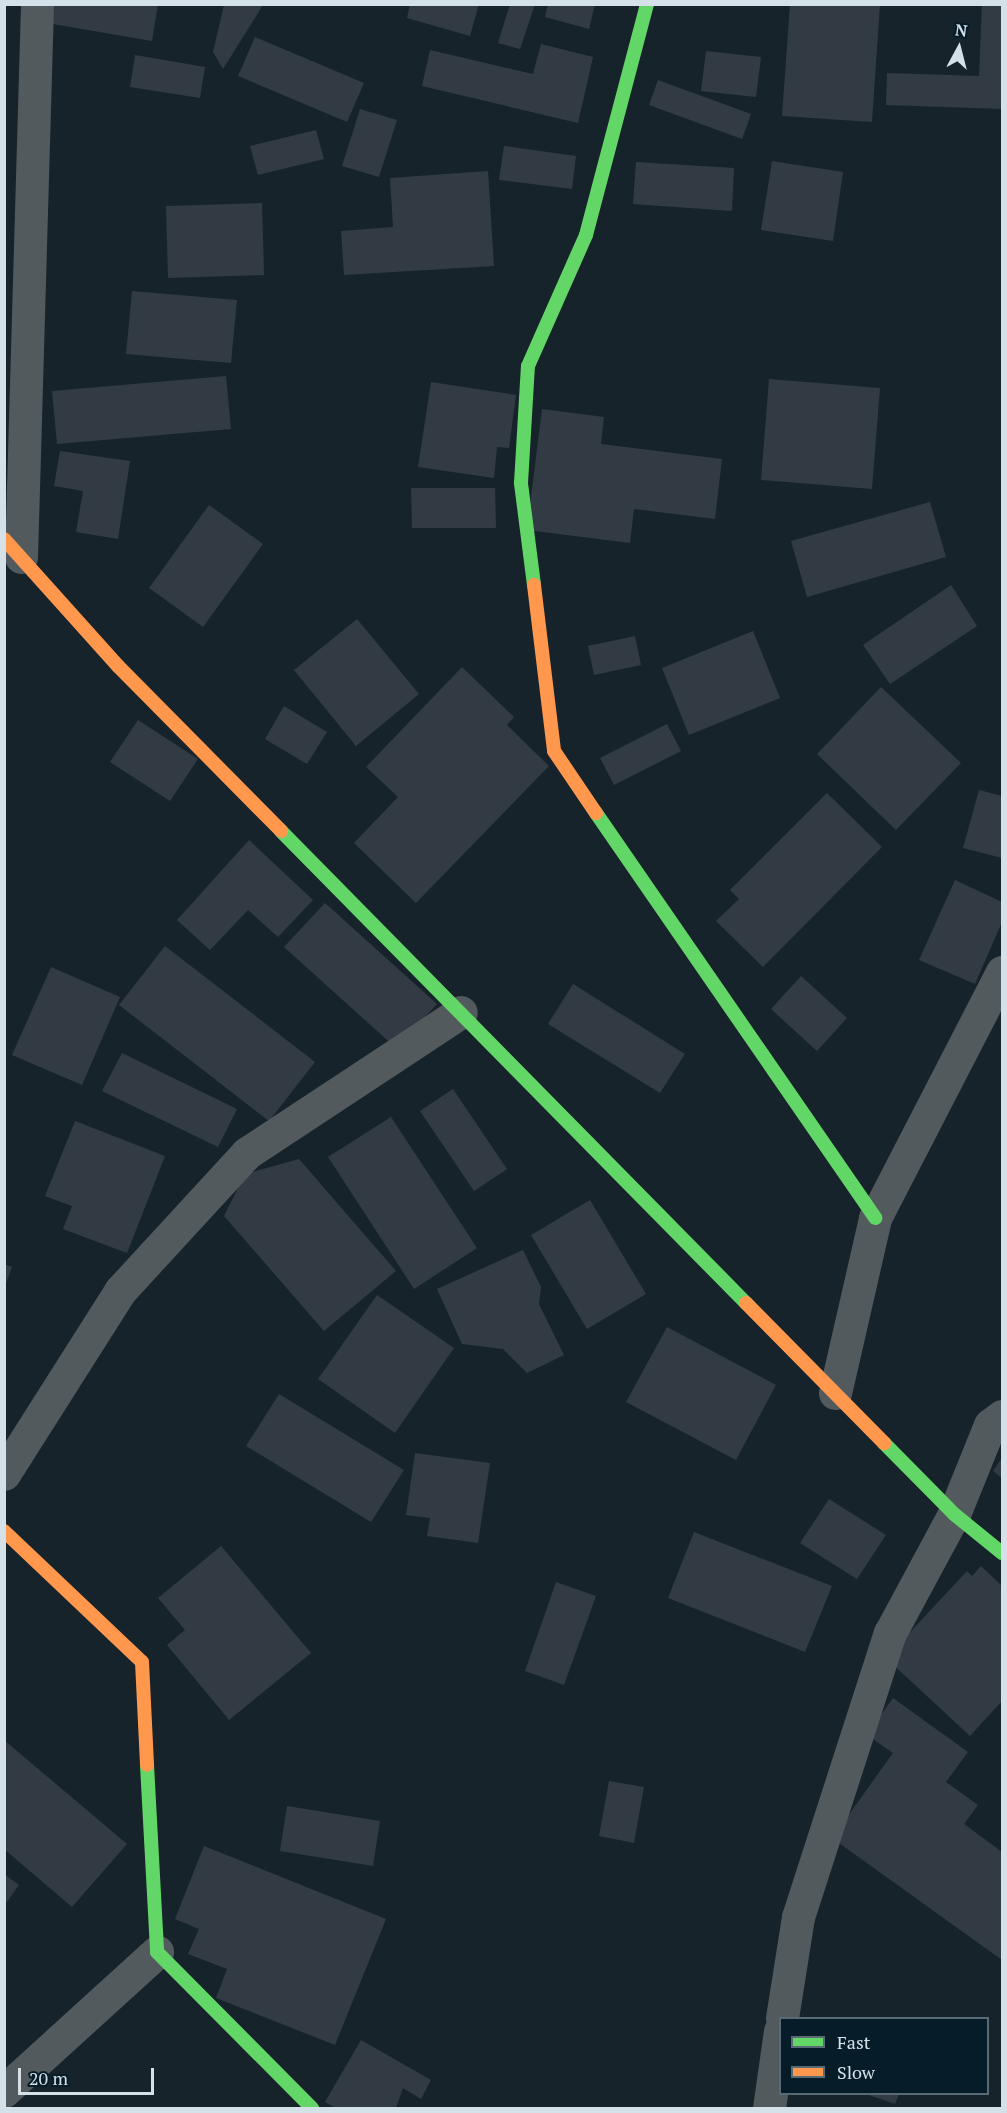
<!DOCTYPE html>
<html>
<head>
<meta charset="utf-8">
<style>
  body { margin:0 }
  #map { position:relative; width:1007px; height:2113px; overflow:hidden; background:#17232a; font-family:"PT Serif",serif }
  div>[style] { position:absolute }
  .building>* { inset:0; background:#323b43 }
  .street>* { height:33px; margin:-16.5px; padding:0 16.5px; transform-origin:16.5px; border-radius:16.5px; background:#535a5d }
  .fast>* { height:14px; margin:-7px; padding:0 7px; transform-origin:7px; border-radius:7px; background:#63d668 }
  .slow>* { height:14px; margin:-7px; padding:0 7px; transform-origin:7px; border-radius:7px; background:#ff974d }
  span { translate:-50% -50%; white-space:nowrap; text-align:center; line-height:1.15; -webkit-text-stroke:5px #061c28; paint-order:stroke }
  .frame { position:absolute; inset:0; border:6px solid #d4e1e9; pointer-events:none }
  .legend { position:absolute; left:779px; top:2017px; width:210px; height:78px; box-sizing:border-box; background:#061c28; border:2px solid #586b75; margin:0; padding:8px 10px; list-style:none; font-size:18px; color:#d4e1e9 }
  .legend li { display:flex; align-items:center; gap:12px; height:30px }
  .legend b { width:30px; border:2px solid #586b75 }
  .north { position:absolute; left:929px; top:18px; width:60px; height:60px; -webkit-text-stroke:4px #061c28; paint-order:stroke; rotate:7deg; font-size:16px; font-weight:700; line-height:24px; text-align:center; color:#d4e1e9 }
  .north::after { content:''; display:block; margin:auto; width:21px; height:27px; background:#d4e1e9; clip-path:polygon(50% 0,100% 100%,50% 72%,0 100%) }
  .scale { position:absolute; left:18px; top:2068px; width:136px; height:27px; box-sizing:border-box; border:3px solid #d4e1e9; border-top:0; padding-left:8px; font-size:18px; line-height:21px; white-space:nowrap; color:#d4e1e9; -webkit-text-stroke:4px #061c28; paint-order:stroke }
</style>
</head>
<body>
<div id="map">
  <div class="building">
    <div style="clip-path:polygon(50px 4px,158px 4px,152px 41px,47px 23px)"></div>
    <div style="clip-path:polygon(410px 4px,479px 4px,470px 36px,407px 18px)"></div>
    <div style="clip-path:polygon(510px 4px,535px 4px,520px 49px,498px 43px)"></div>
    <div style="clip-path:polygon(548px 4px,595px 4px,589px 29px,545px 17px)"></div>
    <div style="clip-path:polygon(790px 4px,880px 4px,872px 122px,782px 116px)"></div>
    <div style="clip-path:polygon(982px 4px,1002px 4px,1002px 109px,886px 105px,887px 73px,979px 76px)"></div>
    <div style="clip-path:polygon(224px 5px,263px 5px,223px 69px,213px 52px)"></div>
    <div style="clip-path:polygon(255px 37px,364px 83px,347px 122px,238px 76px)"></div>
    <div style="clip-path:polygon(541px 44px,593px 57px,578px 123px,422px 86px,430px 50px,533px 74px)"></div>
    <div style="clip-path:polygon(706px 51px,761px 57px,756px 97px,701px 91px)"></div>
    <div style="clip-path:polygon(135px 55px,205px 67px,200px 98px,130px 87px)"></div>
    <div style="clip-path:polygon(658px 80px,751px 114px,742px 139px,649px 105px)"></div>
    <div style="clip-path:polygon(360px 109px,397px 120px,379px 177px,342px 166px)"></div>
    <div style="clip-path:polygon(316px 130px,324px 159px,258px 175px,250px 146px)"></div>
    <div style="clip-path:polygon(504px 146px,576px 156px,572px 189px,499px 180px)"></div>
    <div style="clip-path:polygon(772px 161px,843px 172px,833px 241px,761px 230px)"></div>
    <div style="clip-path:polygon(636px 162px,734px 168px,732px 211px,633px 204px)"></div>
    <div style="clip-path:polygon(488px 171px,494px 266px,344px 275px,341px 231px,393px 227px,390px 178px)"></div>
    <div style="clip-path:polygon(262px 203px,264px 275px,168px 278px,166px 206px)"></div>
    <div style="clip-path:polygon(132px 291px,237px 300px,231px 363px,126px 354px)"></div>
    <div style="clip-path:polygon(226px 376px,231px 429px,57px 444px,52px 391px)"></div>
    <div style="clip-path:polygon(769px 379px,880px 388px,872px 489px,761px 480px)"></div>
    <div style="clip-path:polygon(431px 382px,516px 395px,509px 448px,497px 447px,494px 478px,418px 467px)"></div>
    <div style="clip-path:polygon(542px 409px,604px 417px,601px 444px,722px 459px,715px 519px,634px 509px,630px 543px,527px 530px)"></div>
    <div style="clip-path:polygon(60px 451px,130px 461px,118px 539px,76px 532px,83px 491px,54px 486px)"></div>
    <div style="clip-path:polygon(411px 488px,495px 488px,496px 528px,412px 528px)"></div>
    <div style="clip-path:polygon(930px 502px,946px 557px,807px 597px,791px 541px)"></div>
    <div style="clip-path:polygon(209px 505px,263px 544px,203px 627px,149px 588px)"></div>
    <div style="clip-path:polygon(951px 585px,977px 626px,890px 684px,863px 645px)"></div>
    <div style="clip-path:polygon(357px 619px,419px 694px,356px 746px,294px 670px)"></div>
    <div style="clip-path:polygon(753px 631px,780px 698px,689px 735px,662px 668px)"></div>
    <div style="clip-path:polygon(635px 636px,641px 665px,594px 675px,588px 646px)"></div>
    <div style="clip-path:polygon(462px 667px,514px 717px,507px 725px,549px 766px,416px 903px,354px 843px,398px 797px,366px 767px)"></div>
    <div style="clip-path:polygon(881px 687px,961px 763px,896px 830px,817px 754px)"></div>
    <div style="clip-path:polygon(284px 706px,327px 732px,307px 764px,265px 739px)"></div>
    <div style="clip-path:polygon(138px 720px,198px 759px,170px 801px,110px 762px)"></div>
    <div style="clip-path:polygon(667px 724px,681px 751px,614px 785px,600px 758px)"></div>
    <div style="clip-path:polygon(979px 790px,1002px 796px,1002px 858px,963px 848px)"></div>
    <div style="clip-path:polygon(827px 793px,882px 847px,763px 967px,716px 921px,739px 899px,730px 890px)"></div>
    <div style="clip-path:polygon(249px 840px,313px 900px,278px 937px,248px 910px,210px 950px,177px 920px)"></div>
    <div style="clip-path:polygon(955px 880px,1002px 902px,1002px 922px,975px 984px,919px 960px)"></div>
    <div style="clip-path:polygon(325px 903px,437px 1004px,396px 1048px,284px 947px)"></div>
    <div style="clip-path:polygon(165px 946px,315px 1062px,269px 1121px,119px 1005px)"></div>
    <div style="clip-path:polygon(51px 967px,120px 997px,82px 1085px,12px 1055px)"></div>
    <div style="clip-path:polygon(801px 976px,847px 1018px,817px 1051px,771px 1009px)"></div>
    <div style="clip-path:polygon(573px 984px,685px 1054px,660px 1093px,548px 1024px)"></div>
    <div style="clip-path:polygon(122px 1053px,237px 1109px,218px 1147px,102px 1091px)"></div>
    <div style="clip-path:polygon(453px 1089px,507px 1169px,474px 1191px,420px 1111px)"></div>
    <div style="clip-path:polygon(391px 1117px,477px 1248px,414px 1289px,328px 1157px)"></div>
    <div style="clip-path:polygon(75px 1121px,165px 1156px,127px 1253px,63px 1229px,72px 1206px,45px 1196px)"></div>
    <div style="clip-path:polygon(299px 1159px,396px 1271px,324px 1331px,224px 1216px,245px 1174px)"></div>
    <div style="clip-path:polygon(590px 1200px,646px 1294px,587px 1329px,531px 1235px)"></div>
    <div style="clip-path:polygon(523px 1250px,541px 1287px,539px 1304px,564px 1355px,527px 1373px,503px 1349px,462px 1344px,437px 1289px)"></div>
    <div style="clip-path:polygon(4px 1264px,12px 1267px,5px 1286px,4px 1286px)"></div>
    <div style="clip-path:polygon(377px 1295px,454px 1348px,395px 1433px,318px 1379px)"></div>
    <div style="clip-path:polygon(667px 1327px,776px 1385px,736px 1460px,626px 1402px)"></div>
    <div style="clip-path:polygon(279px 1394px,404px 1470px,371px 1522px,246px 1446px)"></div>
    <div style="clip-path:polygon(415px 1453px,490px 1463px,478px 1543px,427px 1536px,430px 1518px,406px 1515px)"></div>
    <div style="clip-path:polygon(1002px 1458px,1002px 1478px,993px 1471px)"></div>
    <div style="clip-path:polygon(829px 1499px,886px 1535px,857px 1579px,800px 1543px)"></div>
    <div style="clip-path:polygon(694px 1532px,832px 1586px,805px 1652px,668px 1598px)"></div>
    <div style="clip-path:polygon(221px 1546px,311px 1653px,229px 1720px,167px 1645px,185px 1630px,158px 1598px)"></div>
    <div style="clip-path:polygon(981px 1566px,1002px 1586px,1002px 1701px,970px 1736px,886px 1658px,967px 1571px,972px 1576px)"></div>
    <div style="clip-path:polygon(556px 1582px,596px 1596px,564px 1685px,525px 1671px)"></div>
    <div style="clip-path:polygon(893px 1698px,968px 1752px,946px 1782px,978px 1805px,964px 1824px,1002px 1852px,1002px 1960px,832px 1838px,893px 1753px,867px 1735px)"></div>
    <div style="clip-path:polygon(4px 1740px,127px 1844px,72px 1907px,4px 1849px)"></div>
    <div style="clip-path:polygon(609px 1781px,644px 1787px,634px 1843px,599px 1836px)"></div>
    <div style="clip-path:polygon(287px 1806px,380px 1821px,373px 1866px,280px 1851px)"></div>
    <div style="clip-path:polygon(204px 1846px,386px 1919px,335px 2045px,216px 1998px,227px 1969px,188px 1954px,199px 1929px,175px 1919px)"></div>
    <div style="clip-path:polygon(4px 1874px,19px 1885px,4px 1906px)"></div>
    <div style="clip-path:polygon(361px 2040px,431px 2080px,421px 2099px,403px 2088px,396px 2108px,335px 2108px,325px 2102px)"></div>
    <div style="clip-path:polygon(866px 2094px,899px 2094px,895px 2104px)"></div>
  </div>
  <div class="street">
    <div style="left:21px;top:557px;width:553px;rotate:-88.34deg"></div>
    <div style="left:835px;top:1393px;width:180px;rotate:-77.1deg"></div>
    <div style="left:875px;top:1218px;width:277px;rotate:-62.7deg"></div>
    <div style="left:4px;top:1474px;width:217px;rotate:-57.6deg"></div>
    <div style="left:120px;top:1291px;width:188px;rotate:-47.4deg"></div>
    <div style="left:247px;top:1153px;width:256px;rotate:-33.4deg"></div>
    <div style="left:782px;top:2018px;width:102px;rotate:-81deg"></div>
    <div style="left:798px;top:1917px;width:299px;rotate:-72.1deg"></div>
    <div style="left:890px;top:1633px;width:135px;rotate:-61.7deg"></div>
    <div style="left:954px;top:1514px;width:96px;rotate:-68deg"></div>
    <div style="left:990px;top:1425px;width:15px;rotate:-37deg"></div>
    <div style="left:4px;top:2091px;width:207px;rotate:-42.3deg"></div>
    <div style="left:769px;top:2108px;width:78px;rotate:-81.9deg"></div>
  </div>
  <div class="fast">
    <div style="left:534px;top:585px;width:103px;rotate:-97.3deg"></div>
    <div style="left:521px;top:483px;width:117px;rotate:-86.6deg"></div>
    <div style="left:528px;top:366px;width:143px;rotate:-66.1deg"></div>
    <div style="left:586px;top:235px;width:239px;rotate:-75.2deg"></div>
    <div style="left:596px;top:813px;width:492px;rotate:55.4deg"></div>
    <div style="left:281px;top:831px;width:663px;rotate:45.43deg"></div>
    <div style="left:884px;top:1443px;width:100px;rotate:45.4deg"></div>
    <div style="left:954px;top:1514px;width:62px;rotate:39.1deg"></div>
    <div style="left:147px;top:1765px;width:187px;rotate:86.9deg"></div>
    <div style="left:157px;top:1952px;width:220px;rotate:45.2deg"></div>
  </div>
  <div class="slow">
    <div style="left:4px;top:539px;width:171px;rotate:48.1deg"></div>
    <div style="left:118px;top:666px;width:232px;rotate:45.3deg"></div>
    <div style="left:534px;top:585px;width:167px;rotate:83.1deg"></div>
    <div style="left:554px;top:751px;width:75px;rotate:55.9deg"></div>
    <div style="left:746px;top:1303px;width:197px;rotate:45.4deg"></div>
    <div style="left:4px;top:1531px;width:190px;rotate:43.5deg"></div>
    <div style="left:142px;top:1662px;width:103px;rotate:87.2deg"></div>
  </div>
  <div class="frame"></div>
  <ul class="legend">
  <li><b style="height:8px;background:#63d668"></b>Fast</li>
  <li><b style="height:8px;background:#ff974d"></b>Slow</li>
  </ul>
  <div class="north">N</div>
  <div class="scale">20 m</div>
</div>
</body>
</html>
